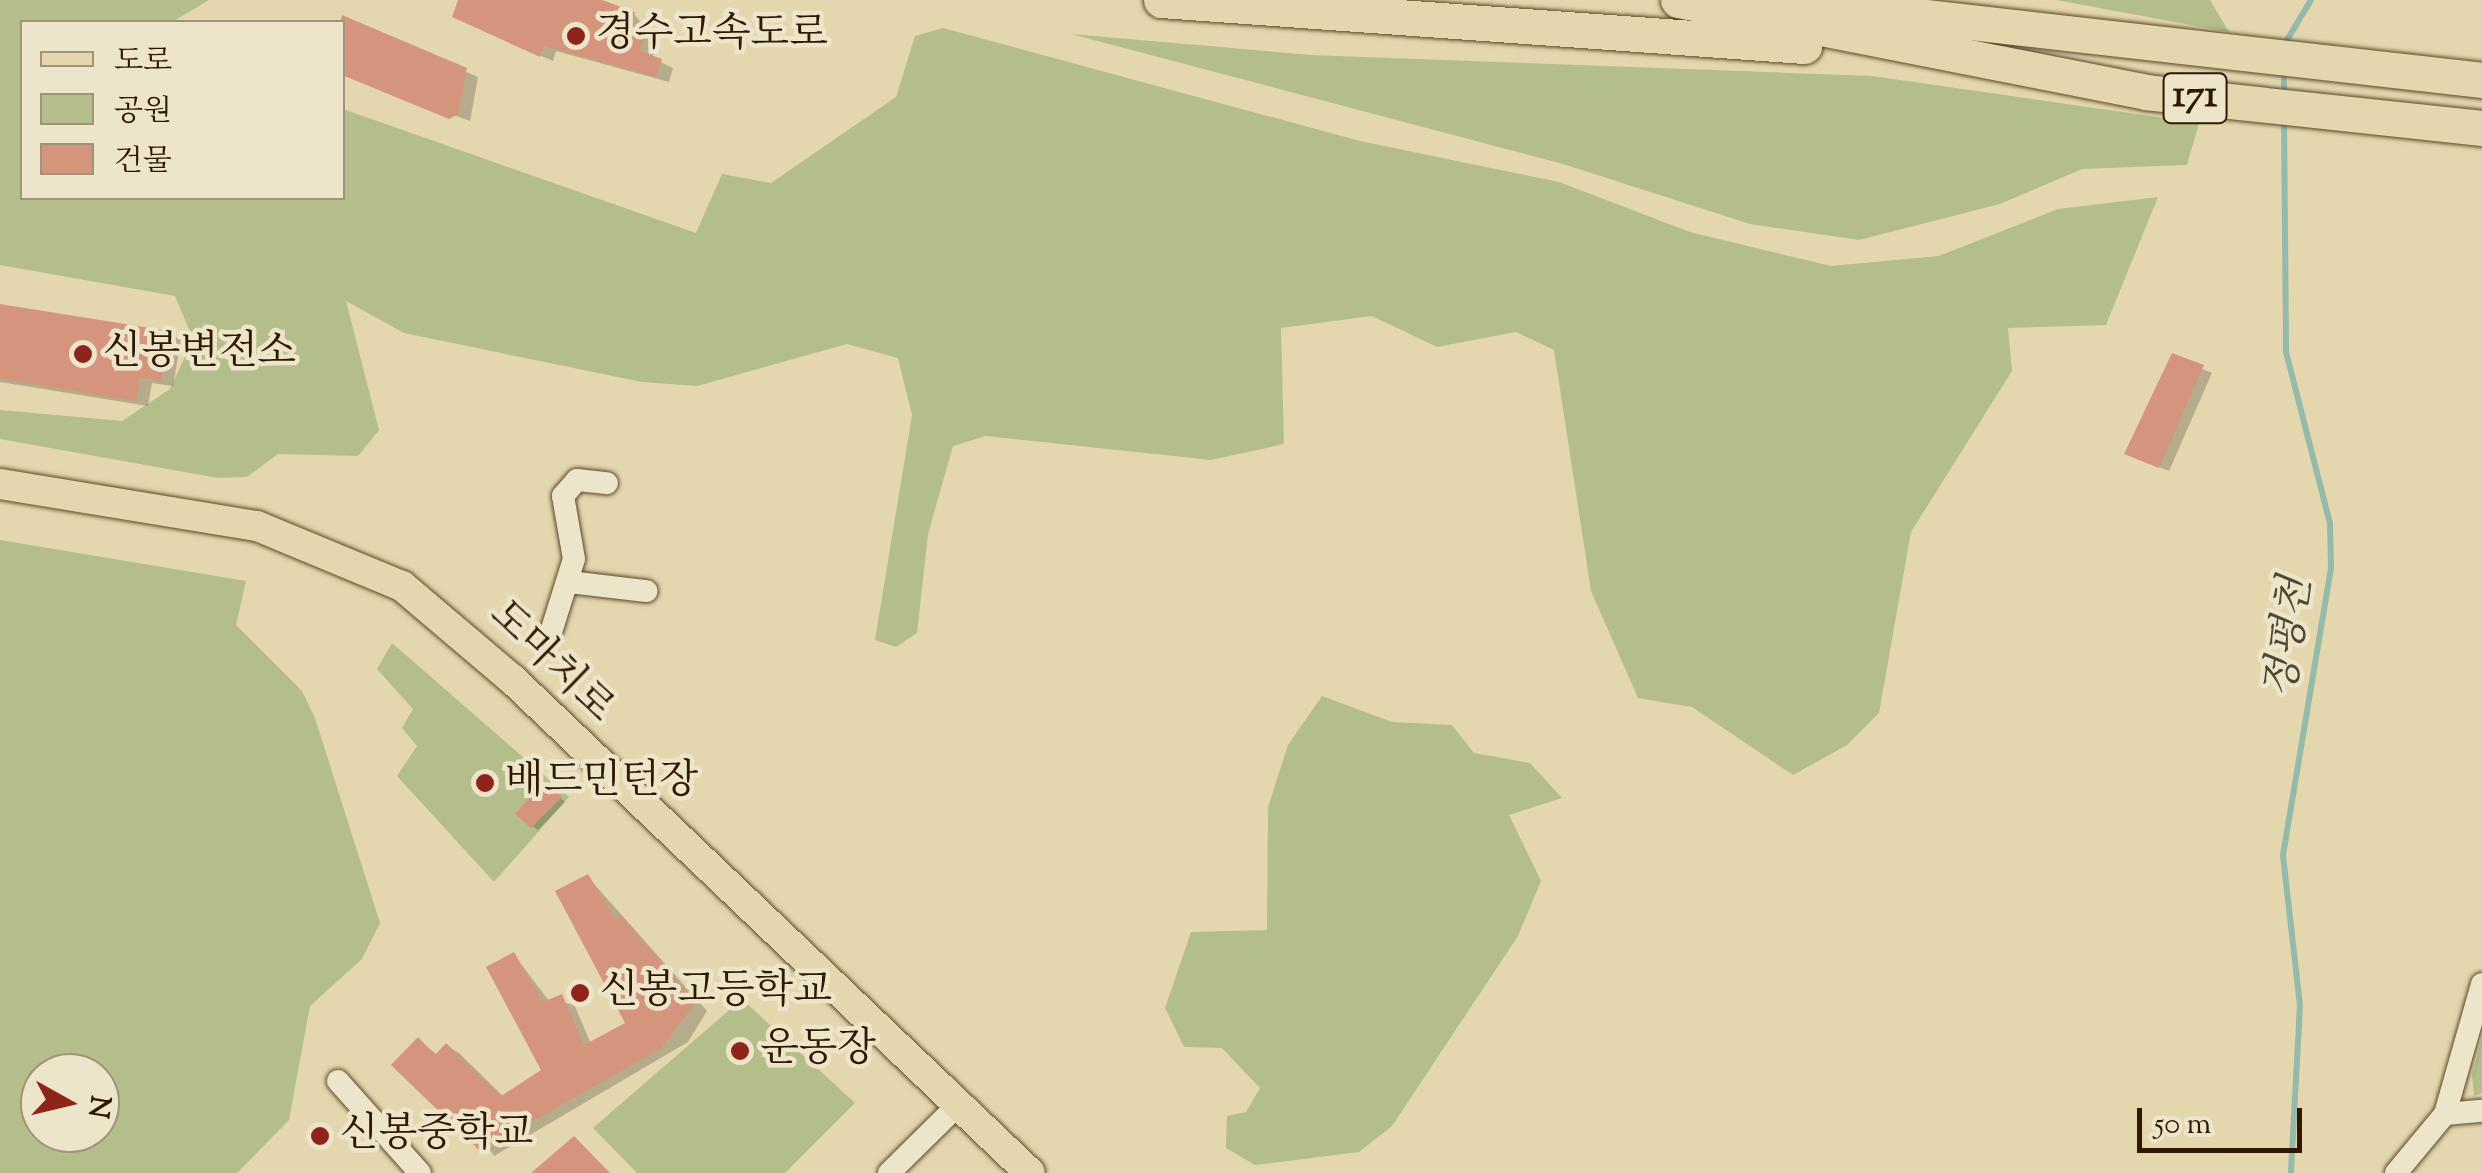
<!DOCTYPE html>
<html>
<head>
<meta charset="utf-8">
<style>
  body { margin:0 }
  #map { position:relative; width:2482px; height:1173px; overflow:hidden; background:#e4d7ae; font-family:"Sorts Mill Goudy","Noto Serif KR",serif }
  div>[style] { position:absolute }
  .green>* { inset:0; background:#b4be8a }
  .shadow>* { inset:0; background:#0003 }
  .stream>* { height:6px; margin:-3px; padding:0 3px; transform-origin:3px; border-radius:3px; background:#95baac }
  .building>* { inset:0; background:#d5957d }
  .roads { filter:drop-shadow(0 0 2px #5c472c) drop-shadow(0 0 2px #5c472c) }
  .minor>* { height:22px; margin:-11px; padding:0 11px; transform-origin:11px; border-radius:11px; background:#ede5ca }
  .major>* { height:30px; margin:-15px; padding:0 15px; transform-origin:15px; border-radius:15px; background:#e4d7ae }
  .highway>* { height:35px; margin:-17.5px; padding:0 17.5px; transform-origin:17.5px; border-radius:17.5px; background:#e4d7ae }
  .dots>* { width:28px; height:28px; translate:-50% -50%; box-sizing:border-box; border:5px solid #ede5ca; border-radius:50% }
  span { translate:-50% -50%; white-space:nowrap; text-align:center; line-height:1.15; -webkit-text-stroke:9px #ede5ca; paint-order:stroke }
  .shield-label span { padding:2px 8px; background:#ede5ca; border:2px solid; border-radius:8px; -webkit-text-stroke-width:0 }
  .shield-label { font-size:38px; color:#2f1700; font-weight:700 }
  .poi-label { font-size:40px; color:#2f1700 }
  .left { translate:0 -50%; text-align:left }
  .street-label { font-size:40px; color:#2f1700 }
  .water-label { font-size:42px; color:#4e4834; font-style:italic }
  .legend { position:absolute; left:20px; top:20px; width:325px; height:180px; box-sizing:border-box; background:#ede5ca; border:2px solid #a19379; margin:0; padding:12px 18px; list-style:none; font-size:30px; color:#2f1700 }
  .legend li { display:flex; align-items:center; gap:20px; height:50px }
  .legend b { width:50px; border:2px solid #a19379 }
  .north { position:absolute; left:20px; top:1053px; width:100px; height:100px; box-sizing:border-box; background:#ede5ca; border:2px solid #a19379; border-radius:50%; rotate:98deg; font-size:28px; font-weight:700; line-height:40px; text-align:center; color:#2f1700 }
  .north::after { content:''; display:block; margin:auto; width:35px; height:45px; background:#8f2418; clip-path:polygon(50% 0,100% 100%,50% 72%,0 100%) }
  .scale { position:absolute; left:2137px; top:1108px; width:165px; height:45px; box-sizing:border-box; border:5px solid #2f1700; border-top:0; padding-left:12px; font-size:30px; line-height:35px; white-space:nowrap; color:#2f1700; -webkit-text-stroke:8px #ede5ca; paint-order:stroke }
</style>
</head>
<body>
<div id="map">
  <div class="green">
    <div style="clip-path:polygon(0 0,209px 0,172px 22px,22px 22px,22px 198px,342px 198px,343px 109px,696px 233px,722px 174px,771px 183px,896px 97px,915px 36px,943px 28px,1360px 141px,1559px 182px,1690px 232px,1831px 266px,1939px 256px,2058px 209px,2158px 197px,2106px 325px,2008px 328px,2012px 371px,1911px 532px,1879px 713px,1847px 745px,1793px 775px,1692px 707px,1638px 698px,1591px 591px,1554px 350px,1516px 332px,1437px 347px,1372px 316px,1281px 328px,1284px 444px,1211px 460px,986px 436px,953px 446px,928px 534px,917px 633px,896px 647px,875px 640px,912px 415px,898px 358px,847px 344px,697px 386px,642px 382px,404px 333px,346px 301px,379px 430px,358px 456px,278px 454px,247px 477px,218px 478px,0 439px,0 410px,122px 421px,170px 389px,193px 339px,175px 296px,0 265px)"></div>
    <div style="clip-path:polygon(2056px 0,2210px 0,2229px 32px)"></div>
    <div style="clip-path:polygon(1071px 34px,1311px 55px,1872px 76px,2199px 123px,2187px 165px,2082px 169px,2000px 204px,1859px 240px,1750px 224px,1563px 164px)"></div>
    <div style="clip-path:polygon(evenodd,0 540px,246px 581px,236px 625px,302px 691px,315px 718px,380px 923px,362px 959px,310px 1006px,289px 1120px,237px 1173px,0 1173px,0 540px,40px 1073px,100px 1073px,100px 1133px,40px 1133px,40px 1073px)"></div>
    <div style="clip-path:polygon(392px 643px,569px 797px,494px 882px,397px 776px,417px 746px,402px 728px,413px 709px,377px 669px)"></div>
    <div style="clip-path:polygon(1322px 696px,1392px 722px,1452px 725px,1474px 753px,1530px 763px,1562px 798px,1509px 815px,1541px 881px,1518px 936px,1392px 1126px,1359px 1152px,1255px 1165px,1226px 1148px,1227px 1116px,1246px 1112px,1260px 1088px,1222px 1048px,1184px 1047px,1165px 1008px,1191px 932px,1267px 930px,1268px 807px,1288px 745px)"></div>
    <div style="clip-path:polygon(742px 999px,855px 1103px,785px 1173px,637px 1173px,593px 1128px)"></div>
    <div style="clip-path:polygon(2482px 1037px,2482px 1093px,2474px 1096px,2472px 1075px)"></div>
  </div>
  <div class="shadow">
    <div style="clip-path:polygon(463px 0,584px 0,634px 14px,657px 42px,652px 58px,673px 68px,669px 82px,556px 51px,553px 61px,467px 23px)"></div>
    <div style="clip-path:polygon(341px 17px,478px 77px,470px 121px,342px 75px)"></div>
    <div style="clip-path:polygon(0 306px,169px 333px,181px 340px,173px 386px,152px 383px,148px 406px,0 382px)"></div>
    <div style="clip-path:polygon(2173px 357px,2212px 373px,2169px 471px,2136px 458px)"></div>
    <div style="clip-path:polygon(550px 787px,565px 802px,538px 830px,532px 826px)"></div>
    <div style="clip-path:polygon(588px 877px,707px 1011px,688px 1042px,494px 1156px,418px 1040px,438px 1055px,447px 1046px,459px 1053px,504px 1097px,544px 1071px,514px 955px,550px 1002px,574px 1004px,591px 1044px,629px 1024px)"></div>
  </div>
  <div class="stream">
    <div style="left:2284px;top:45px;width:52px;rotate:-59deg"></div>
    <div style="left:2284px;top:67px;width:28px;rotate:90deg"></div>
    <div style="left:2284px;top:117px;width:235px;rotate:89.5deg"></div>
    <div style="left:2286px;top:352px;width:177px;rotate:75.6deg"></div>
    <div style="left:2330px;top:523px;width:45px;rotate:88.7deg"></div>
    <div style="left:2331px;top:568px;width:292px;rotate:99.5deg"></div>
    <div style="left:2283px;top:856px;width:150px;rotate:83.5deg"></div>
    <div style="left:2300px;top:1005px;width:168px;rotate:93.1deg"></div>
  </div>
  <div class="building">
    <div style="clip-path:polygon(458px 0,602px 0,635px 12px,629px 27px,646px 33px,640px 51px,662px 59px,656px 77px,544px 46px,540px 57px,452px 17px)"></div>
    <div style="clip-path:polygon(342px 15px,467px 68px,458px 114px,449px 119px,342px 75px)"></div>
    <div style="clip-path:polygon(0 304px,169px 331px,161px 381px,140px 378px,136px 401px,0 379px)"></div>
    <div style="clip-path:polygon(2172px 353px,2204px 365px,2159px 468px,2124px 454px)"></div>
    <div style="clip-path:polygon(544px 781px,562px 797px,531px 828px,515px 814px)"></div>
    <div style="clip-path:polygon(588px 874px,616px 920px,621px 915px,696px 1003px,660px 1049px,480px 1151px,391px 1065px,418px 1037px,435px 1055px,446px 1043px,501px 1096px,541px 1070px,486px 967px,514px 952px,543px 1002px,562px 994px,584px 1045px,625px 1023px,555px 891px)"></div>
    <div style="clip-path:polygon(574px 1136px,610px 1173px,531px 1173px)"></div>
  </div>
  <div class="roads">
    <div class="minor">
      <div style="left:569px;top:582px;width:78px;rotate:6.7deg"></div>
      <div style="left:552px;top:629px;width:73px;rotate:-72.6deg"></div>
      <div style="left:574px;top:559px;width:64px;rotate:-99.9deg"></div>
      <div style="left:563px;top:496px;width:21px;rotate:-49deg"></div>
      <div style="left:577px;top:480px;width:30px;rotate:6deg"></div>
      <div style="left:338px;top:1081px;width:123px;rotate:48.3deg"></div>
      <div style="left:2445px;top:1114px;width:37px;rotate:-5deg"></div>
      <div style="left:889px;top:1173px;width:97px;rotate:-44.6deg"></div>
      <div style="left:2396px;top:1173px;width:77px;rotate:-50.3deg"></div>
      <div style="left:2445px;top:1114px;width:135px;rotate:-74.1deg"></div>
    </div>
    <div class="major">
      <div style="left:0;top:484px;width:260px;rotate:9.3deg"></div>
      <div style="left:257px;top:526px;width:157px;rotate:22.5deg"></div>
      <div style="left:402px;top:586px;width:145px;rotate:40.3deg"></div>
      <div style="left:513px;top:680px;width:714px;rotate:43.64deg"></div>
    </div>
    <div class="highway">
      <div style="left:1161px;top:0;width:645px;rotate:4.09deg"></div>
      <div style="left:1678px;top:0;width:476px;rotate:11.1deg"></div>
      <div style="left:2145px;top:92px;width:339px;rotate:6.1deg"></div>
      <div style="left:1776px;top:0;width:711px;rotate:6.46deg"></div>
    </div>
  </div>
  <div class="dots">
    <div style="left:576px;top:36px;background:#8f2418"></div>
    <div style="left:83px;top:354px;background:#8f2418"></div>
    <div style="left:485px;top:783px;background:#8f2418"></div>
    <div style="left:580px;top:993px;background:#8f2418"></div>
    <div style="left:740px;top:1051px;background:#8f2418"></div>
    <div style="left:320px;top:1136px;background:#8f2418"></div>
  </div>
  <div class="shield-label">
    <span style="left:2195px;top:98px">171</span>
  </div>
  <div class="poi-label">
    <span class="left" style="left:596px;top:36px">경수고속도로</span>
    <span class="left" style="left:103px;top:354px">신봉변전소</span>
    <span class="left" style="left:505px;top:783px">배드민턴장</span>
    <span class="left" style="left:600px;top:993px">신봉고등학교</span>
    <span class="left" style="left:760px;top:1051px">운동장</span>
    <span class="left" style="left:340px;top:1136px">신봉중학교</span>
  </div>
  <div class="street-label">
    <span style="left:550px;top:663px;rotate:44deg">도마치로</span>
  </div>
  <div class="water-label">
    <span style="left:2291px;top:638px;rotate:-82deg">정평천</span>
  </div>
  <ul class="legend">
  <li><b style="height:12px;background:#e4d7ae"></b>도로</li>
  <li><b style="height:28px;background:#b4be8a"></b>공원</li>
  <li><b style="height:28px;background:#d5957d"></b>건물</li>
  </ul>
  <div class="north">N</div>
  <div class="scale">50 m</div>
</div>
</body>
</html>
